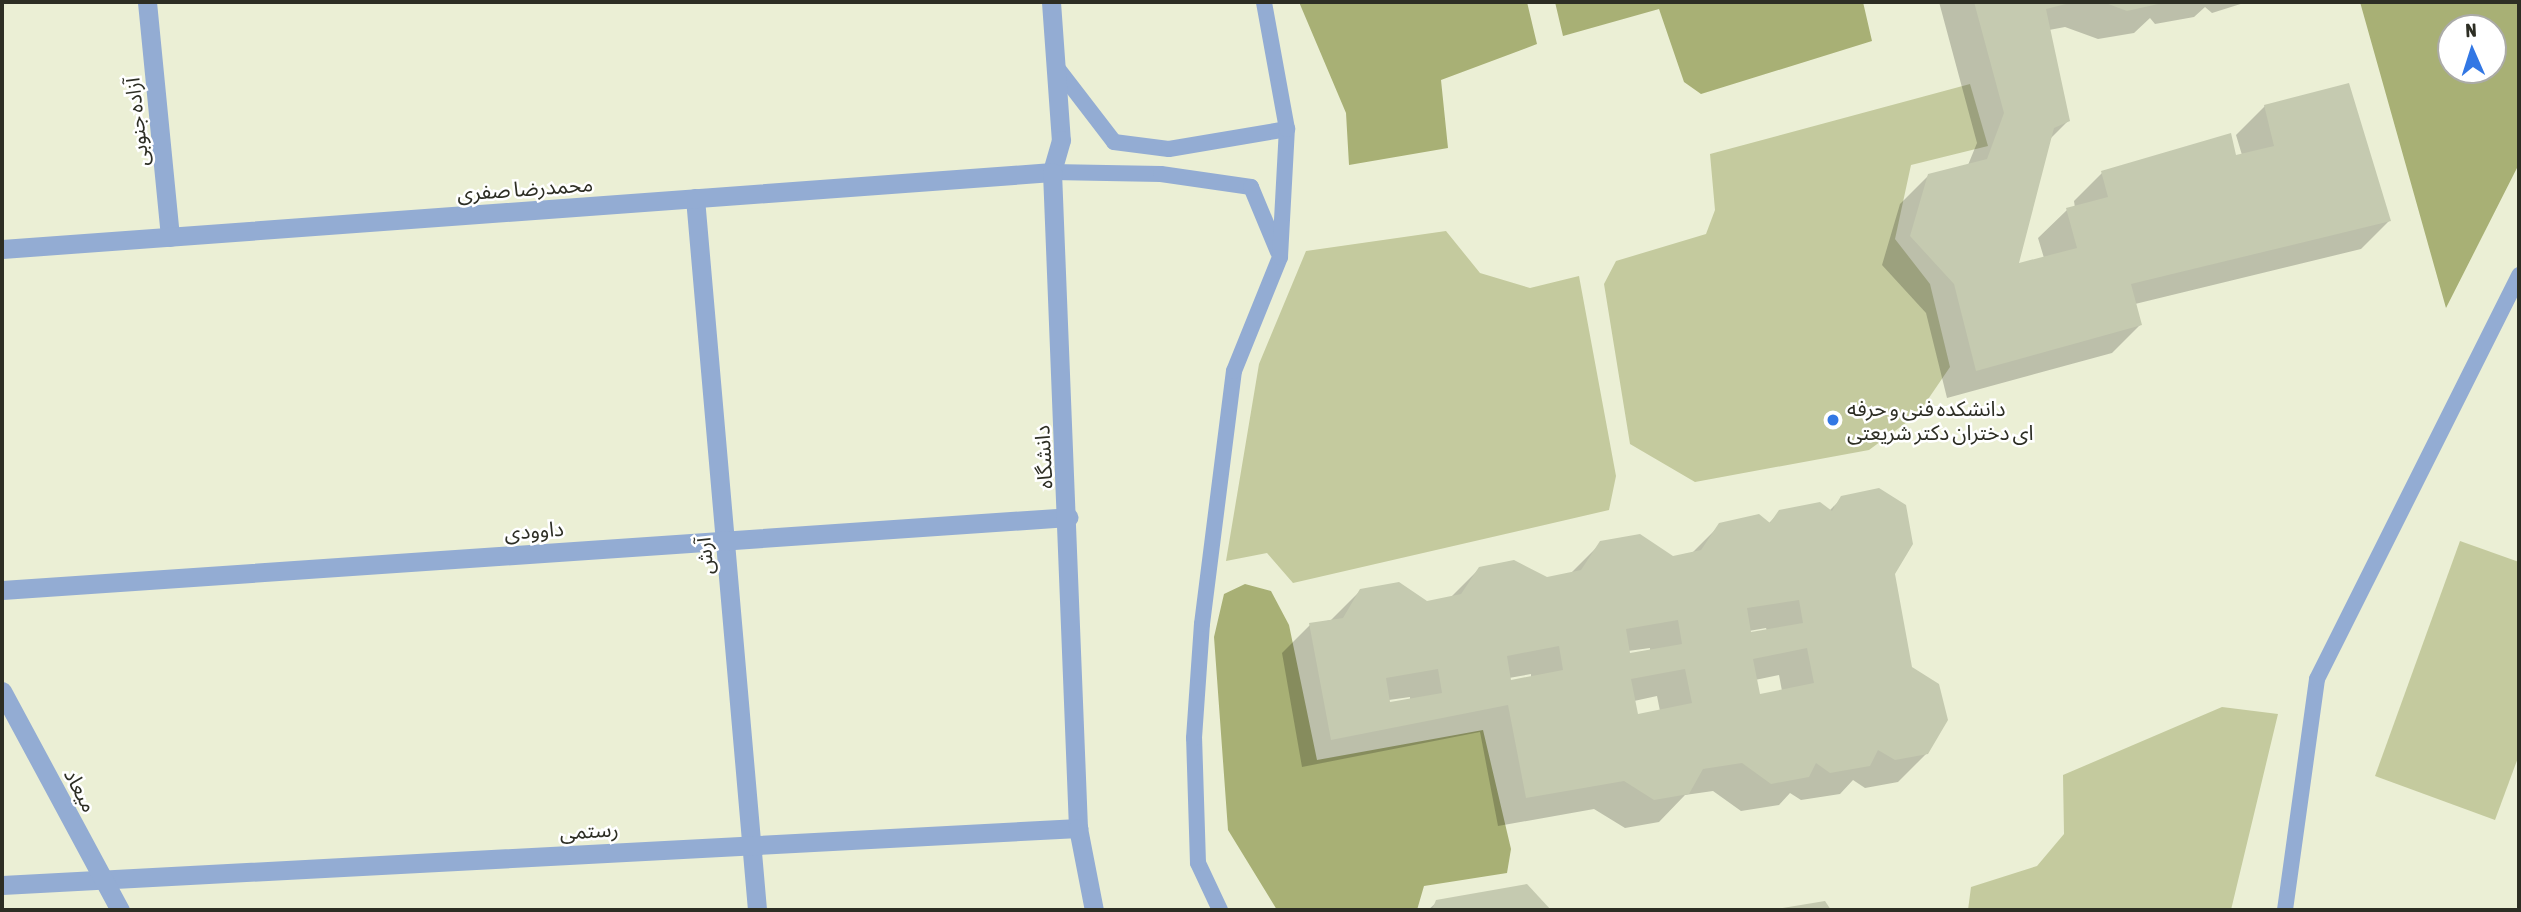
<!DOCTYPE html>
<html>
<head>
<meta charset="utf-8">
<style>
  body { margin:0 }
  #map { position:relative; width:2521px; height:912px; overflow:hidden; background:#ebefd5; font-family:"Asap Condensed","Noto Sans Arabic",sans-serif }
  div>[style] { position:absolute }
  .green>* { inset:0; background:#c4ca9e }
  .forest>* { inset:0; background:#a8b075 }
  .shadow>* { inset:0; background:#0003 }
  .building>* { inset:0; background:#c5cab0 }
  .service>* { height:16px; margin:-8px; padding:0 8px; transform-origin:8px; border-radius:8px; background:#93acd3 }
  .minor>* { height:19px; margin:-9.5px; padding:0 9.5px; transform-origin:9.5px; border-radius:9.5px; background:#93acd3 }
  .tertiary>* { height:19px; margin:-9.5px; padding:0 9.5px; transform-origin:9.5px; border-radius:9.5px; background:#93acd3 }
  .dots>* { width:19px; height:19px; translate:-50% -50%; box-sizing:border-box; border:4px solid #fff; border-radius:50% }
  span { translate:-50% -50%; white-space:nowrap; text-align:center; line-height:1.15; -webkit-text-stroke:5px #fff; paint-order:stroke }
  .street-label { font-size:21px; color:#2d2e24 }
  .poi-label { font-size:21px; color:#2d2e24 }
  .left { translate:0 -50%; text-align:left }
  .frame { position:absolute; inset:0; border:4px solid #2d2e24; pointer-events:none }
  .north { position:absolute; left:2437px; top:14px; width:70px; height:70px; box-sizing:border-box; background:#fff; border:2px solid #ababa7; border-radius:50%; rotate:357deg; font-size:19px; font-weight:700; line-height:28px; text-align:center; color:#2d2e24 }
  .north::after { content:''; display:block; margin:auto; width:24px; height:32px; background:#3277e4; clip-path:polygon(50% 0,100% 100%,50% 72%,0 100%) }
</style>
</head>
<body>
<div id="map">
  <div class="green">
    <div style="clip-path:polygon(1970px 84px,1988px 146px,1911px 165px,1895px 239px,1930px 284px,1950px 367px,1918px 414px,1869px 450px,1695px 482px,1630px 444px,1604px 284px,1616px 261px,1706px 234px,1715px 210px,1710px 154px)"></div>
    <div style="clip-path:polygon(1446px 231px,1480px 273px,1530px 288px,1579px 276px,1616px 476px,1609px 510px,1293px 583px,1267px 553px,1226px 561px,1259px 364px,1306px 251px)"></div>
    <div style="clip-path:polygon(2460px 541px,2519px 562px,2519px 755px,2495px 820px,2375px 776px)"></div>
    <div style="clip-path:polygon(2222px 707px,2278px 714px,2231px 910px,1968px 910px,1971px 887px,2037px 866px,2064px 834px,2063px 775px)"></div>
  </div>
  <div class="forest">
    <div style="clip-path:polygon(1299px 2px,1527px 2px,1537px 44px,1441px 80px,1448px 148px,1349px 165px,1346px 113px)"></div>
    <div style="clip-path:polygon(1555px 2px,1863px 2px,1872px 41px,1701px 94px,1684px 82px,1659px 9px,1563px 36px)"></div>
    <div style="clip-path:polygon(evenodd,2360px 2px,2519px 2px,2519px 164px,2446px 308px,2360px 2px,2451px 28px,2493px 28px,2493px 70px,2451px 70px,2451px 28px)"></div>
    <div style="clip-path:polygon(1245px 584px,1271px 591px,1289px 625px,1317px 760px,1483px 730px,1511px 849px,1507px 873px,1424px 886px,1417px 910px,1277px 910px,1228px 830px,1214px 637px,1224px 594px)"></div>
  </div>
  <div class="shadow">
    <div style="clip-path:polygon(1939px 2px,2247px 2px,2212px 13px,2205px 7px,2194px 17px,2155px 24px,2150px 18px,2134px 33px,2098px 39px,2065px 27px,2049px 30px,2068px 121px,2049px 140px,2017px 265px,2044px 258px,2038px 238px,2067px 210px,2075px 208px,2074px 201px,2102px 173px,2242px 155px,2236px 135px,2265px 106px,2389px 221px,2361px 249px,2135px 304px,2140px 325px,2112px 353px,1947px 398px,1926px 313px,1882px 265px,1900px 204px,1929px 175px,1968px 165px,1977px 143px)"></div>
    <div style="clip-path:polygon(evenodd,1842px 498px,1893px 574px,1927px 753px,1898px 782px,1865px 788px,1853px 780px,1840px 794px,1801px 800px,1790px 793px,1779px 805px,1741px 811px,1713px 791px,1685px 795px,1659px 822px,1625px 828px,1594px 809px,1498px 826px,1480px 732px,1302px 767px,1282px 653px,1310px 625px,1331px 620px,1360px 591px,1427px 603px,1450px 598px,1480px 568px,1546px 579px,1570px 574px,1601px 543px,1673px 558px,1691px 554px,1720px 525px,1768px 524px,1780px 512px,1829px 511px,1842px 498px,1766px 628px,1767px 631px,1750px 634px,1749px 631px,1766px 628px,1842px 498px,1650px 648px,1650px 652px,1629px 655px,1628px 651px,1650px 648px,1842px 498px,1531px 674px,1531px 678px,1509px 682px,1509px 678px,1531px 674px,1842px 498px,1779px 675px,1782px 691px,1759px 696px,1755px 680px,1779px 675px,1842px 498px,1657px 696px,1660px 711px,1637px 716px,1634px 701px,1657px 696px,1842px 498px,1410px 697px,1410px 700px,1389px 704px,1389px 700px,1410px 697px)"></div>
    <div style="clip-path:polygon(1527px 885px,1549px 910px,1428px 910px,1437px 902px)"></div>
  </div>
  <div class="building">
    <div style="clip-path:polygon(1974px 2px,2074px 2px,2046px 9px,2070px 121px,2054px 128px,2019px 263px,2077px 248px,2066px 208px,2108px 197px,2101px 171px,2231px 133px,2236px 155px,2274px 146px,2264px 105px,2349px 83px,2391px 221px,2131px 284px,2142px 325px,1976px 371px,1954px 284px,1910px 236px,1928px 174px,1987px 159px,2004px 113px)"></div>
    <div style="clip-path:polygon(2103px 2px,2167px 2px,2127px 11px)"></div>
    <div style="clip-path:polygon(evenodd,1879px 488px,1906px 505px,1913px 544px,1895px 574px,1912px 667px,1939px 684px,1948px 720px,1928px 754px,1895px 760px,1878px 750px,1870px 766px,1830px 773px,1816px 763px,1809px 777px,1771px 784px,1742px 763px,1703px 769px,1689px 794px,1654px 800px,1624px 781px,1526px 798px,1508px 705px,1331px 740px,1309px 623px,1343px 618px,1360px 589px,1399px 582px,1427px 601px,1461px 594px,1479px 567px,1514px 560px,1547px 577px,1581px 570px,1600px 541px,1640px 534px,1673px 556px,1701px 550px,1719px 523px,1759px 514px,1770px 523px,1779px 510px,1820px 502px,1832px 511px,1841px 496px,1879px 488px,1799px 600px,1803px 623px,1751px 632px,1747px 608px,1799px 600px,1879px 488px,1678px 620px,1682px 644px,1630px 653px,1626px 629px,1678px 620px,1879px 488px,1559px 646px,1563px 670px,1511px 680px,1507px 656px,1559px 646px,1879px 488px,1807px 648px,1814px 683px,1760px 694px,1753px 659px,1807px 648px,1879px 488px,1438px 669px,1442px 693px,1390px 702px,1386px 678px,1438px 669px,1879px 488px,1685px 669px,1692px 703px,1638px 714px,1631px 679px,1685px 669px)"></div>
    <div style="clip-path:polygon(1527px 884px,1551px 910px,1432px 910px,1436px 900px)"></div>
    <div style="clip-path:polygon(1825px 901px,1831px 910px,1777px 910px,1777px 909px)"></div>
  </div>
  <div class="service">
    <div style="left:1055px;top:65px;width:97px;rotate:52.5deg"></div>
    <div style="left:1114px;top:142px;width:55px;rotate:7.3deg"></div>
    <div style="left:1169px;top:149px;width:120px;rotate:-9.6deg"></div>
    <div style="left:1052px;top:172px;width:109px;rotate:1.1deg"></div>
    <div style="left:1161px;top:174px;width:91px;rotate:8.2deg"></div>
    <div style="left:1251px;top:187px;width:70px;rotate:67.4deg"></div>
    <div style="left:1220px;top:910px;width:52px;rotate:-115.1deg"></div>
    <div style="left:1198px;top:863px;width:125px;rotate:-91.8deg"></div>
    <div style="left:1194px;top:738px;width:114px;rotate:-86deg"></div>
    <div style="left:1202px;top:624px;width:255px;rotate:-82.8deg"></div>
    <div style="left:1234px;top:371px;width:123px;rotate:-68deg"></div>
    <div style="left:1280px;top:257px;width:128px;rotate:-86.9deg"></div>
    <div style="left:1287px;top:129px;width:129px;rotate:-100.3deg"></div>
    <div style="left:2285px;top:910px;width:233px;rotate:-82.1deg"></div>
    <div style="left:2317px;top:679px;width:452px;rotate:-63.4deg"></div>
  </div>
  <div class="minor">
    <div style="left:147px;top:2px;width:236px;rotate:84.4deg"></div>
    <div style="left:695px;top:198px;width:715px;rotate:85.02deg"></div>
    <div style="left:2px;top:249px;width:1053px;rotate:-4.19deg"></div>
    <div style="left:2px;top:590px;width:1069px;rotate:-3.91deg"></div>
    <div style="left:2px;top:885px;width:1078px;rotate:-3.03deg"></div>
  </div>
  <div class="tertiary">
    <div style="left:1051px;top:2px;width:138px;rotate:85.9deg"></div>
    <div style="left:1061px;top:140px;width:33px;rotate:106deg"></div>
    <div style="left:1052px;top:172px;width:657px;rotate:87.73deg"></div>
    <div style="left:1078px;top:828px;width:84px;rotate:79deg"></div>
    <div style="left:2px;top:691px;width:249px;rotate:61.7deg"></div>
  </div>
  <div class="dots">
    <div style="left:1833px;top:420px;background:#3277e4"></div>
  </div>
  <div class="street-label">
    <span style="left:136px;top:122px;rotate:-96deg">آزاده جنوبی</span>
    <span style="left:525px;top:188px;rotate:-4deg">محمدرضا صفری</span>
    <span style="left:1043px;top:457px;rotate:-93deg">دانشگاه</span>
    <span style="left:534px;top:530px;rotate:-4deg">داوودی</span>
    <span style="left:704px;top:556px;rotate:-95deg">آرش</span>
    <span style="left:81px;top:790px;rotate:62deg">میعاد</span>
    <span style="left:589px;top:830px;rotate:-3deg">رستمی</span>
  </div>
  <div class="poi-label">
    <span class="left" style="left:1847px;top:420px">دانشکده فنی و حرفه<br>ای دختران دکتر شریعتی</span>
  </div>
  <div class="frame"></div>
  <div class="north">N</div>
</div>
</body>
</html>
